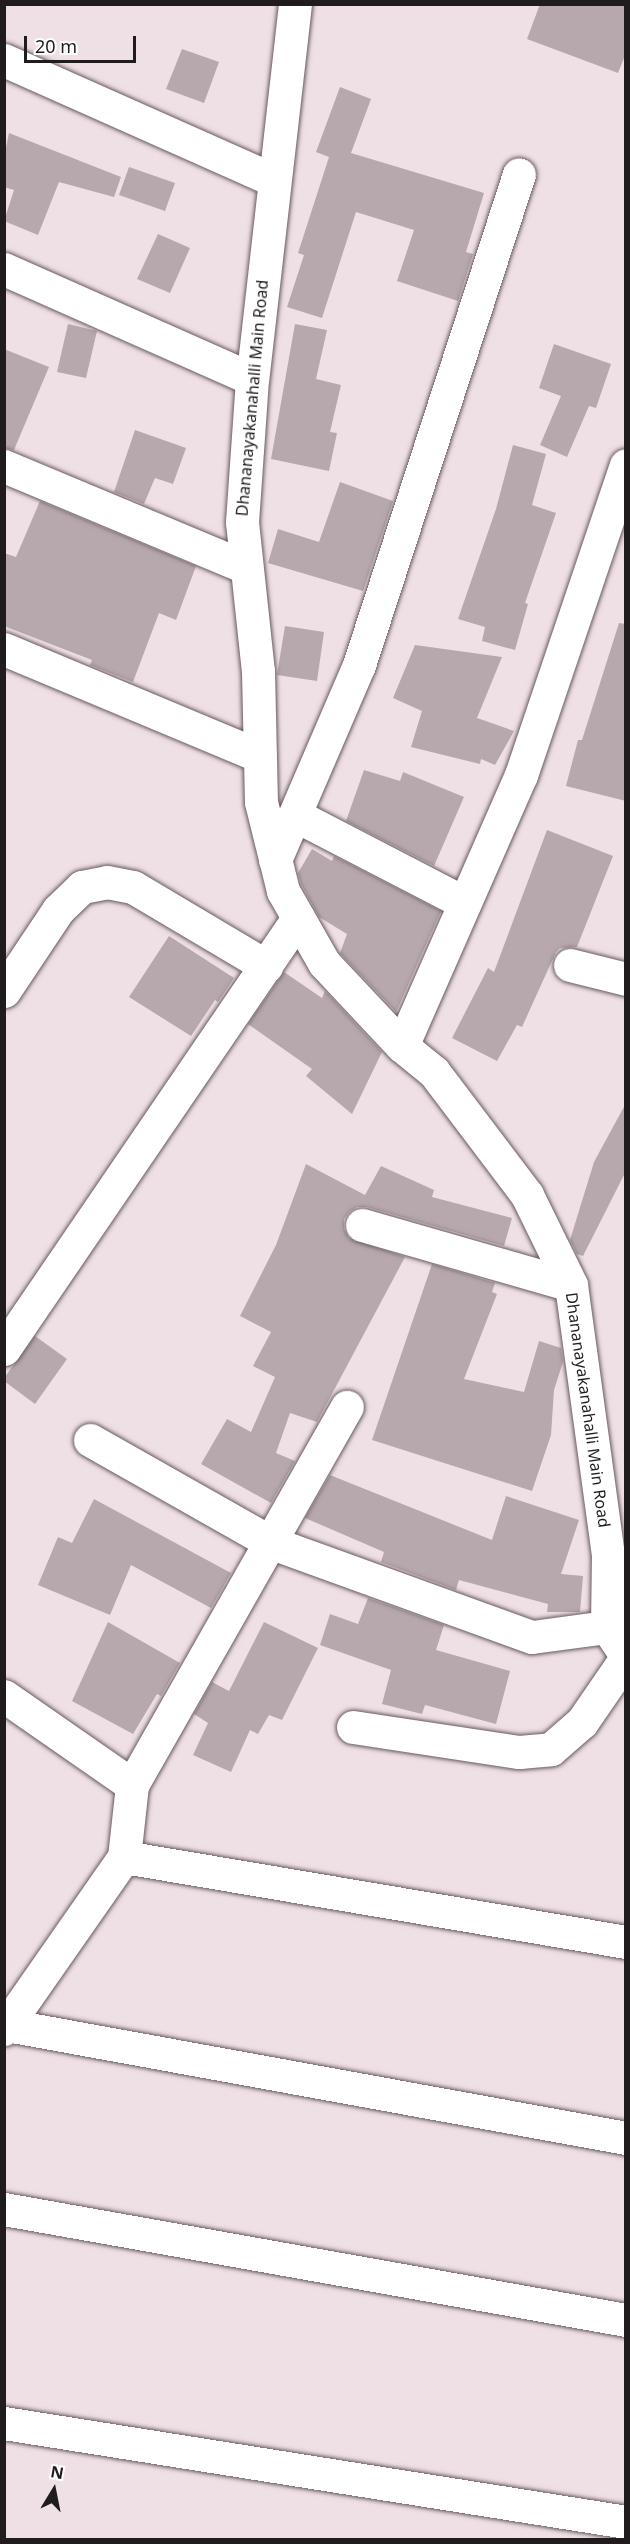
<!DOCTYPE html>
<html>
<head>
<meta charset="utf-8">
<style>
  body { margin:0 }
  #map { position:relative; width:630px; height:2544px; overflow:hidden; background:#efe0e5; font-family:"Noto Sans",sans-serif }
  div>[style] { position:absolute }
  .building>* { inset:0; background:#b6a8ad }
  .roads { filter:drop-shadow(0 0 2px #675a5e) drop-shadow(0 0 2px #675a5e) }
  .minor>* { height:33px; margin:-16.5px; padding:0 16.5px; transform-origin:16.5px; border-radius:16.5px; background:#fff }
  .tertiary>* { height:33px; margin:-16.5px; padding:0 16.5px; transform-origin:16.5px; border-radius:16.5px; background:#fff }
  span { translate:-50% -50%; white-space:nowrap; text-align:center; line-height:1.15; -webkit-text-stroke:6px #fff; paint-order:stroke }
  .street-label { font-size:16px; color:#201b1d }
  .frame { position:absolute; inset:0; border:6px solid #201b1d; pointer-events:none }
  .north { position:absolute; left:24px; top:2460px; width:60px; height:60px; -webkit-text-stroke:4px #fff; paint-order:stroke; rotate:10deg; font-size:16px; font-weight:700; line-height:24px; text-align:center; color:#201b1d }
  .north::after { content:''; display:block; margin:auto; width:21px; height:27px; background:#201b1d; clip-path:polygon(50% 0,100% 100%,50% 72%,0 100%) }
  .scale { position:absolute; left:24px; top:36px; width:112px; height:27px; box-sizing:border-box; border:3px solid #201b1d; border-top:0; padding-left:8px; font-size:18px; line-height:21px; white-space:nowrap; color:#201b1d; -webkit-text-stroke:4px #fff; paint-order:stroke }
</style>
</head>
<body>
<div id="map">
  <div class="building">
    <div style="clip-path:polygon(540px 4px,626px 4px,626px 53px,618px 73px,527px 39px)"></div>
    <div style="clip-path:polygon(182px 49px,219px 62px,204px 103px,166px 89px)"></div>
    <div style="clip-path:polygon(340px 87px,371px 99px,351px 153px,484px 193px,466px 252px,473px 254px,458px 301px,397px 281px,414px 230px,356px 212px,322px 318px,287px 307px,304px 255px,298px 253px,329px 157px,316px 152px)"></div>
    <div style="clip-path:polygon(9px 133px,121px 177px,114px 197px,59px 182px,38px 235px,4px 221px,14px 190px,4px 187px,4px 157px)"></div>
    <div style="clip-path:polygon(129px 167px,175px 183px,165px 211px,119px 195px)"></div>
    <div style="clip-path:polygon(158px 234px,190px 248px,170px 293px,137px 279px)"></div>
    <div style="clip-path:polygon(68px 324px,97px 331px,86px 378px,57px 372px)"></div>
    <div style="clip-path:polygon(295px 324px,327px 330px,316px 379px,341px 385px,330px 432px,337px 433px,329px 471px,271px 459px)"></div>
    <div style="clip-path:polygon(554px 344px,611px 364px,596px 408px,589px 406px,567px 457px,540px 445px,561px 396px,539px 388px)"></div>
    <div style="clip-path:polygon(4px 349px,49px 367px,14px 450px,4px 448px)"></div>
    <div style="clip-path:polygon(135px 430px,186px 448px,173px 484px,155px 478px,144px 504px,114px 492px)"></div>
    <div style="clip-path:polygon(513px 445px,546px 454px,532px 505px,556px 513px,525px 603px,528px 604px,515px 650px,482px 641px,485px 627px,458px 619px,496px 509px)"></div>
    <div style="clip-path:polygon(340px 482px,393px 501px,363px 591px,268px 563px,278px 529px,319px 542px)"></div>
    <div style="clip-path:polygon(40px 501px,196px 566px,176px 620px,159px 613px,133px 682px,90px 665px,92px 660px,4px 626px,4px 553px,16px 557px)"></div>
    <div style="clip-path:polygon(619px 623px,626px 624px,626px 801px,566px 786px,578px 740px,582px 740px)"></div>
    <div style="clip-path:polygon(285px 626px,324px 632px,317px 681px,277px 675px)"></div>
    <div style="clip-path:polygon(415px 645px,502px 657px,477px 718px,514px 731px,495px 765px,481px 759px,480px 764px,411px 747px,422px 711px,393px 698px)"></div>
    <div style="clip-path:polygon(364px 770px,400px 781px,403px 772px,464px 797px,434px 866px,346px 821px)"></div>
    <div style="clip-path:polygon(547px 830px,613px 856px,577px 947px,560px 948px,556px 952px,522px 1027px,517px 1025px,497px 1061px,452px 1038px,488px 968px,494px 972px)"></div>
    <div style="clip-path:polygon(312px 849px,332px 861px,334px 856px,441px 911px,396px 1012px,340px 953px,347px 934px,319px 917px,301px 884px,298px 873px)"></div>
    <div style="clip-path:polygon(169px 936px,234px 978px,218px 1002px,215px 1000px,191px 1036px,129px 997px)"></div>
    <div style="clip-path:polygon(284px 972px,322px 998px,325px 991px,382px 1052px,352px 1114px,306px 1076px,312px 1069px,248px 1024px)"></div>
    <div style="clip-path:polygon(626px 1103px,626px 1171px,583px 1256px,577px 1254px,570px 1240px,594px 1162px)"></div>
    <div style="clip-path:polygon(306px 1164px,365px 1195px,381px 1166px,434px 1190px,432px 1197px,512px 1218px,504px 1246px,367px 1207px,357px 1207px,349px 1212px,344px 1219px,344px 1229px,349px 1238px,405px 1257px,317px 1422px,290px 1413px,276px 1453px,295px 1461px,271px 1503px,201px 1464px,227px 1419px,251px 1432px,275px 1377px,253px 1366px,271px 1332px,240px 1316px,276px 1245px)"></div>
    <div style="clip-path:polygon(432px 1264px,495px 1283px,492px 1292px,497px 1294px,464px 1379px,524px 1392px,539px 1341px,561px 1348px,563px 1362px,554px 1390px,551px 1435px,532px 1491px,372px 1440px)"></div>
    <div style="clip-path:polygon(35px 1336px,67px 1359px,35px 1404px,4px 1381px,4px 1378px)"></div>
    <div style="clip-path:polygon(330px 1475px,492px 1540px,506px 1496px,579px 1520px,561px 1574px,583px 1576px,580px 1612px,547px 1612px,548px 1604px,459px 1580px,456px 1590px,381px 1562px,384px 1552px,305px 1518px)"></div>
    <div style="clip-path:polygon(94px 1499px,231px 1573px,211px 1608px,131px 1565px,110px 1615px,38px 1585px,58px 1537px,72px 1543px)"></div>
    <div style="clip-path:polygon(368px 1598px,444px 1625px,436px 1650px,510px 1671px,496px 1724px,425px 1705px,422px 1714px,382px 1704px,391px 1670px,320px 1645px,330px 1614px,358px 1624px)"></div>
    <div style="clip-path:polygon(108px 1622px,180px 1663px,161px 1696px,157px 1694px,133px 1734px,72px 1701px)"></div>
    <div style="clip-path:polygon(264px 1622px,318px 1648px,282px 1720px,269px 1715px,258px 1734px,250px 1730px,231px 1772px,193px 1755px,208px 1723px,194px 1714px,212px 1682px,229px 1691px)"></div>
  </div>
  <div class="roads">
    <div class="minor">
      <div style="left:4px;top:60px;width:295px;rotate:24deg"></div>
      <div style="left:4px;top:269px;width:271px;rotate:23.9deg"></div>
      <div style="left:4px;top:466px;width:262px;rotate:22.7deg"></div>
      <div style="left:4px;top:649px;width:277px;rotate:22.7deg"></div>
      <div style="left:295px;top:815px;width:191px;rotate:27.4deg"></div>
      <div style="left:275px;top:860px;width:212px;rotate:-66.7deg"></div>
      <div style="left:359px;top:665px;width:516px;rotate:-71.95deg"></div>
      <div style="left:570px;top:965px;width:58px;rotate:14deg"></div>
      <div style="left:4px;top:991px;width:97px;rotate:-56.3deg"></div>
      <div style="left:58px;top:910px;width:33px;rotate:-44deg"></div>
      <div style="left:82px;top:887px;width:25px;rotate:-11deg"></div>
      <div style="left:107px;top:882px;width:26px;rotate:11deg"></div>
      <div style="left:133px;top:887px;width:155px;rotate:30.7deg"></div>
      <div style="left:402px;top:1046px;width:296px;rotate:-66.3deg"></div>
      <div style="left:521px;top:775px;width:327px;rotate:-71.3deg"></div>
      <div style="left:362px;top:1225px;width:217px;rotate:16deg"></div>
      <div style="left:4px;top:1349px;width:522px;rotate:-55.7deg"></div>
      <div style="left:90px;top:1440px;width:209px;rotate:29.5deg"></div>
      <div style="left:272px;top:1543px;width:276px;rotate:19.9deg"></div>
      <div style="left:532px;top:1637px;width:76px;rotate:-7.6deg"></div>
      <div style="left:4px;top:1696px;width:156px;rotate:34.8deg"></div>
      <div style="left:132px;top:1785px;width:72px;rotate:96.3deg"></div>
      <div style="left:124px;top:1857px;width:509px;rotate:9.61deg"></div>
      <div style="left:353px;top:1727px;width:168px;rotate:8.6deg"></div>
      <div style="left:519px;top:1752px;width:32px;rotate:-5deg"></div>
      <div style="left:551px;top:1749px;width:41px;rotate:-41.1deg"></div>
      <div style="left:582px;top:1722px;width:78px;rotate:-55.5deg"></div>
      <div style="left:132px;top:1785px;width:435px;rotate:-60.4deg"></div>
      <div style="left:7px;top:2025px;width:629px;rotate:10.35deg"></div>
      <div style="left:4px;top:2029px;width:210px;rotate:-55.1deg"></div>
      <div style="left:4px;top:2209px;width:632px;rotate:10.12deg"></div>
      <div style="left:4px;top:2423px;width:630px;rotate:9.04deg"></div>
    </div>
    <div class="tertiary">
      <div style="left:295px;top:4px;width:377px;rotate:96.5deg"></div>
      <div style="left:252px;top:379px;width:143px;rotate:94deg"></div>
      <div style="left:242px;top:522px;width:150px;rotate:83.9deg"></div>
      <div style="left:258px;top:671px;width:131px;rotate:88.7deg"></div>
      <div style="left:261px;top:802px;width:92px;rotate:76.1deg"></div>
      <div style="left:283px;top:891px;width:83px;rotate:60.3deg"></div>
      <div style="left:324px;top:963px;width:114px;rotate:46.8deg"></div>
      <div style="left:402px;top:1046px;width:41px;rotate:39.1deg"></div>
      <div style="left:434px;top:1072px;width:154px;rotate:52.9deg"></div>
      <div style="left:527px;top:1195px;width:100px;rotate:63.9deg"></div>
      <div style="left:571px;top:1285px;width:272px;rotate:82.2deg"></div>
      <div style="left:608px;top:1554px;width:73px;rotate:90.8deg"></div>
      <div style="left:607px;top:1627px;width:34px;rotate:56deg"></div>
    </div>
  </div>
  <div class="street-label">
    <span style="left:252px;top:398px;rotate:-85deg">Dhananayakanahalli Main Road</span>
    <span style="left:588px;top:1410px;rotate:82deg">Dhananayakanahalli Main Road</span>
  </div>
  <div class="frame"></div>
  <div class="north">N</div>
  <div class="scale">20 m</div>
</div>
</body>
</html>
